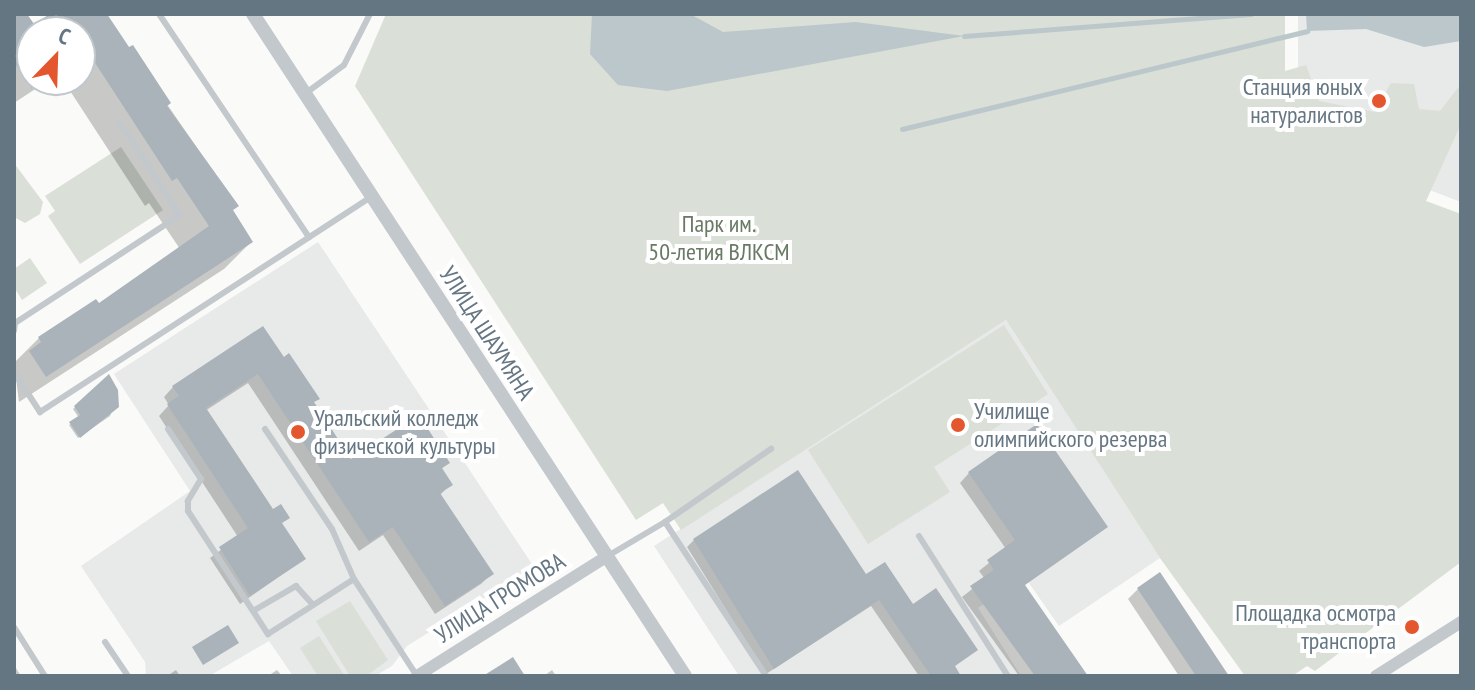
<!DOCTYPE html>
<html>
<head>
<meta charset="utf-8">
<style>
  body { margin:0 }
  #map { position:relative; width:1475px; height:690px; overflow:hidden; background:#fafaf8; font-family:"PT Sans Narrow",sans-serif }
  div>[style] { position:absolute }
  .built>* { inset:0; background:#e8e9e9 }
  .green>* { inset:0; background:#dadfd7 }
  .water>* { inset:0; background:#bbc7cb }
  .shadow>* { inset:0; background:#0003 }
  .stream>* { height:5px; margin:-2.5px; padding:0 2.5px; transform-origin:2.5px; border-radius:2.5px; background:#bbc7cb }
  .building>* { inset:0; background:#aab3b9 }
  .service>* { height:6px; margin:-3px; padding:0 3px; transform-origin:3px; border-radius:3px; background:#c3c8cc }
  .minor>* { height:12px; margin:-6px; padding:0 6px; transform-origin:6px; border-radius:6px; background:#c3c8cc }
  .tertiary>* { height:14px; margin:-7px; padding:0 7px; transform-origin:7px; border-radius:7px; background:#c3c8cc }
  .dots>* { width:22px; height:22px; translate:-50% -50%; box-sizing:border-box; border:4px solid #fff; border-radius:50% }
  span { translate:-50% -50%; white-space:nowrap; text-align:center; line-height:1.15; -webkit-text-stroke:8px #fff; paint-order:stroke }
  .poi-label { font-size:24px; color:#657683 }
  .right { translate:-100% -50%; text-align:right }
  .left { translate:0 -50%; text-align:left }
  .park-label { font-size:24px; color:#687a64 }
  .street-label { font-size:24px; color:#657683 }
  .frame { position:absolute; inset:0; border:16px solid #657683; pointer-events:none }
  .north { position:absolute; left:16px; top:16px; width:80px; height:80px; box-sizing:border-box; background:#fff; border:2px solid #c1c8cd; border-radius:50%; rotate:23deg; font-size:22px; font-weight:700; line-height:32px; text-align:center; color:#657683 }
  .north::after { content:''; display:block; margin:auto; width:28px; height:36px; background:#e4572e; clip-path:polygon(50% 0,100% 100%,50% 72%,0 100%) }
</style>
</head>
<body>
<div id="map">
  <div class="built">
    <div style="clip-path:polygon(1298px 14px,1461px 14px,1461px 202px,1298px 140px)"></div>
    <div style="clip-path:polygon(318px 242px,534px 567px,407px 646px,392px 666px,375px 676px,293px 676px,269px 641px,209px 676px,146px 676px,145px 662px,81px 566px,190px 491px,114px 374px)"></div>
    <div style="clip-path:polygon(1006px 320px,1160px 558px,1059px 626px,1024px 576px,978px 608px,1021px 676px,739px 676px,654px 546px)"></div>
  </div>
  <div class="green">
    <div style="clip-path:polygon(386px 14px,1285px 14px,1285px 71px,1306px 65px,1319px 101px,1375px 112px,1391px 83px,1414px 84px,1419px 109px,1440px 111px,1461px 84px,1461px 124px,1426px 201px,1461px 214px,1461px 562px,1315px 671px,1307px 666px,1292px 676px,1245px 676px,1160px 558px,1006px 320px,681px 530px,663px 503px,636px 520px,355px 86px)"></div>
    <div style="clip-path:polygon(121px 147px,163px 210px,80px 264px,48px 216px,55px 211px,45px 196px)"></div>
    <div style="clip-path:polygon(14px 163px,43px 202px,40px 214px,25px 223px,14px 217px)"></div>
    <div style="clip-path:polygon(30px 258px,47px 283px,22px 300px,14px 287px,14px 269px)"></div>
    <div style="clip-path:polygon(1004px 325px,1048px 394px,934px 467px,950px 492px,868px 544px,808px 450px)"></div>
    <div style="clip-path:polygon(350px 601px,388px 660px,366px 676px,350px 676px,316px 621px)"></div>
    <div style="clip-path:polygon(319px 636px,344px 675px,343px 676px,318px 676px,300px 648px)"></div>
  </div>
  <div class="water">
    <div style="clip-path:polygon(592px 14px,690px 14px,723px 32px,856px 22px,964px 36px,667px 91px,618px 85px,590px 54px)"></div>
    <div style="clip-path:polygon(1306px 14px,1461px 14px,1461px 41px,1424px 47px,1366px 29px,1307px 31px)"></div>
  </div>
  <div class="shadow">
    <div style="clip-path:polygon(14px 14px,24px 14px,33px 27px,53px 14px,105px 14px,237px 206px,231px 211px,251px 242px,224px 269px,19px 402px,14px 363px,39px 338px,98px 306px,180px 249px,149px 203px,145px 206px,63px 80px,80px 80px,80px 32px,32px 32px,32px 80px,49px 80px,14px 103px)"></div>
    <div style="clip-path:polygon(263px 328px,350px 462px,448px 463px,440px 470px,450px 485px,439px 496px,491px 574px,481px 584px,435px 614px,383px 535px,359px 551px,248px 383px,205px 411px,304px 559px,240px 604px,210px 558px,238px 537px,159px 416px,169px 405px,164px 397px,173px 387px)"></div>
    <div style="clip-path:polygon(108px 378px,118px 397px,110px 416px,78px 438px,69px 425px,79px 418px,73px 409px)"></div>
    <div style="clip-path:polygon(969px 473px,1106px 527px,1023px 586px,1080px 676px,1019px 676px,962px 597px,985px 579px,979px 571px,1006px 549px,960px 483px)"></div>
    <div style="clip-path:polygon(694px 540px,865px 577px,976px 649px,953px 667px,959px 676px,919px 676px,871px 606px,766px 674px,687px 547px)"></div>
    <div style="clip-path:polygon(1138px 589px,1227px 676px,1179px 676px,1128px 599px)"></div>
    <div style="clip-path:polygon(14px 665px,21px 676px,14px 676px)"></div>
    <div style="clip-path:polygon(176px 670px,180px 676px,167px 676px)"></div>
    <div style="clip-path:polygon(277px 670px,282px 676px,268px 676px)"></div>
    <div style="clip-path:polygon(552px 670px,556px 676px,544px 676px)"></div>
  </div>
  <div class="stream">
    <div style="left:964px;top:36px;width:288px;rotate:-4.4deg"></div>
    <div style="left:902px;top:129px;width:417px;rotate:-13.6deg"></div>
  </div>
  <div class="building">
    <div style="clip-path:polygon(14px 14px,27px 14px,34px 24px,50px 14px,107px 14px,129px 47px,133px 45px,171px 103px,167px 106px,239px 206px,233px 210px,253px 242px,46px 377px,29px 351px,41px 342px,38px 337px,96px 299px,99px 303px,209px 226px,177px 178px,172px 181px,86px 49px,80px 53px,80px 32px,32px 32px,32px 89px,14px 62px)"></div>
    <div style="clip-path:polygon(263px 326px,284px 357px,289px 353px,320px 399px,314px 402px,351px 459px,419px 415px,450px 463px,442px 468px,453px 485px,440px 493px,494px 574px,445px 606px,393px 527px,369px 542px,258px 374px,206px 408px,273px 509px,281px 504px,290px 518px,282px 523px,306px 559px,250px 596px,219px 547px,248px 528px,167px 404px,179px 396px,172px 386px)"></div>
    <div style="clip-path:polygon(109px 374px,118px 390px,119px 407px,80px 438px,69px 422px,80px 415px,74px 406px)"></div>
    <div style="clip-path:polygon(1037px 424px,1108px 527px,1025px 585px,1088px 676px,1035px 676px,970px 586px,994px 570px,987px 560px,1015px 540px,968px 472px)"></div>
    <div style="clip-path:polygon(798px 470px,866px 574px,885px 562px,913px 604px,936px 588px,978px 650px,955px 666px,961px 676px,931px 676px,879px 600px,774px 669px,693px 539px)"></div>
    <div style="clip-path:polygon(1160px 572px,1229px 676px,1196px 676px,1137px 588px)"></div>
    <div style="clip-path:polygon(228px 625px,239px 643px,203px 665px,192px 647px)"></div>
    <div style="clip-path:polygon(513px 657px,525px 676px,483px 676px)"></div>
  </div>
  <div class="service">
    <div style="left:159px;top:14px;width:269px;rotate:56.1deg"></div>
    <div style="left:306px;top:93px;width:47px;rotate:-36.4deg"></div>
    <div style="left:344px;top:65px;width:57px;rotate:-63deg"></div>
    <div style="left:14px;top:331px;width:8px;rotate:-83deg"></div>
    <div style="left:15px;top:323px;width:197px;rotate:-33.2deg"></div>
    <div style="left:180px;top:215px;width:110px;rotate:-123.1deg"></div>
    <div style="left:14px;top:372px;width:48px;rotate:57deg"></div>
    <div style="left:40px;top:412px;width:396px;rotate:-33deg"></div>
    <div style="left:168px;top:429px;width:60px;rotate:56.6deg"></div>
    <div style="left:201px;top:479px;width:26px;rotate:121deg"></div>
    <div style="left:188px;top:501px;width:10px;rotate:90deg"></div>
    <div style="left:188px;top:511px;width:147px;rotate:57deg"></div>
    <div style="left:268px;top:634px;width:102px;rotate:-32.6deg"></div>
    <div style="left:354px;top:579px;width:116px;rotate:57deg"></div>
    <div style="left:265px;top:429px;width:120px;rotate:56.2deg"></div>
    <div style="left:332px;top:529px;width:55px;rotate:66.3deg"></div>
    <div style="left:665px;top:522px;width:129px;rotate:-34.6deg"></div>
    <div style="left:919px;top:536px;width:166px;rotate:57.6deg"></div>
    <div style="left:606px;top:557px;width:69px;rotate:-30.7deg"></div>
    <div style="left:665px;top:522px;width:184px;rotate:56.7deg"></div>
    <div style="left:253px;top:611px;width:50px;rotate:-30.2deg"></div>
    <div style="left:296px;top:586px;width:25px;rotate:48deg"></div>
    <div style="left:14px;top:627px;width:58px;rotate:57.7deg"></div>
    <div style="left:105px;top:642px;width:41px;rotate:55.9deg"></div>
  </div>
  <div class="minor">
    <div style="left:417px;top:676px;width:223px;rotate:-32.2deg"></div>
    <div style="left:1376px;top:676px;width:101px;rotate:-32.4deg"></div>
  </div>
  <div class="tertiary">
    <div style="left:253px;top:14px;width:790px;rotate:56.87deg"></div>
  </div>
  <div class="dots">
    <div style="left:1379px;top:101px;background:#e4572e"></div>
    <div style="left:958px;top:425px;background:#e4572e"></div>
    <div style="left:298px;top:432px;background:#e4572e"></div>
    <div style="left:1412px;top:627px;background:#e4572e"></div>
  </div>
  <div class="poi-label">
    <span class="right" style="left:1363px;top:101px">Станция юных<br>натуралистов</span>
    <span class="left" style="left:974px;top:425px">Училище<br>олимпийского резерва</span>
    <span class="left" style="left:314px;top:432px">Уральский колледж<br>физической культуры</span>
    <span class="right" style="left:1396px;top:627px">Площадка осмотра<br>транспорта</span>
  </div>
  <div class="park-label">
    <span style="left:719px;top:238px">Парк им.<br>50-летия ВЛКСМ</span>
  </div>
  <div class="street-label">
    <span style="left:487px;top:333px;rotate:57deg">УЛИЦА ШАУМЯНА</span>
    <span style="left:500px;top:598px;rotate:-32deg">УЛИЦА ГРОМОВА</span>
  </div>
  <div class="frame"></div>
  <div class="north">С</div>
</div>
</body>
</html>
